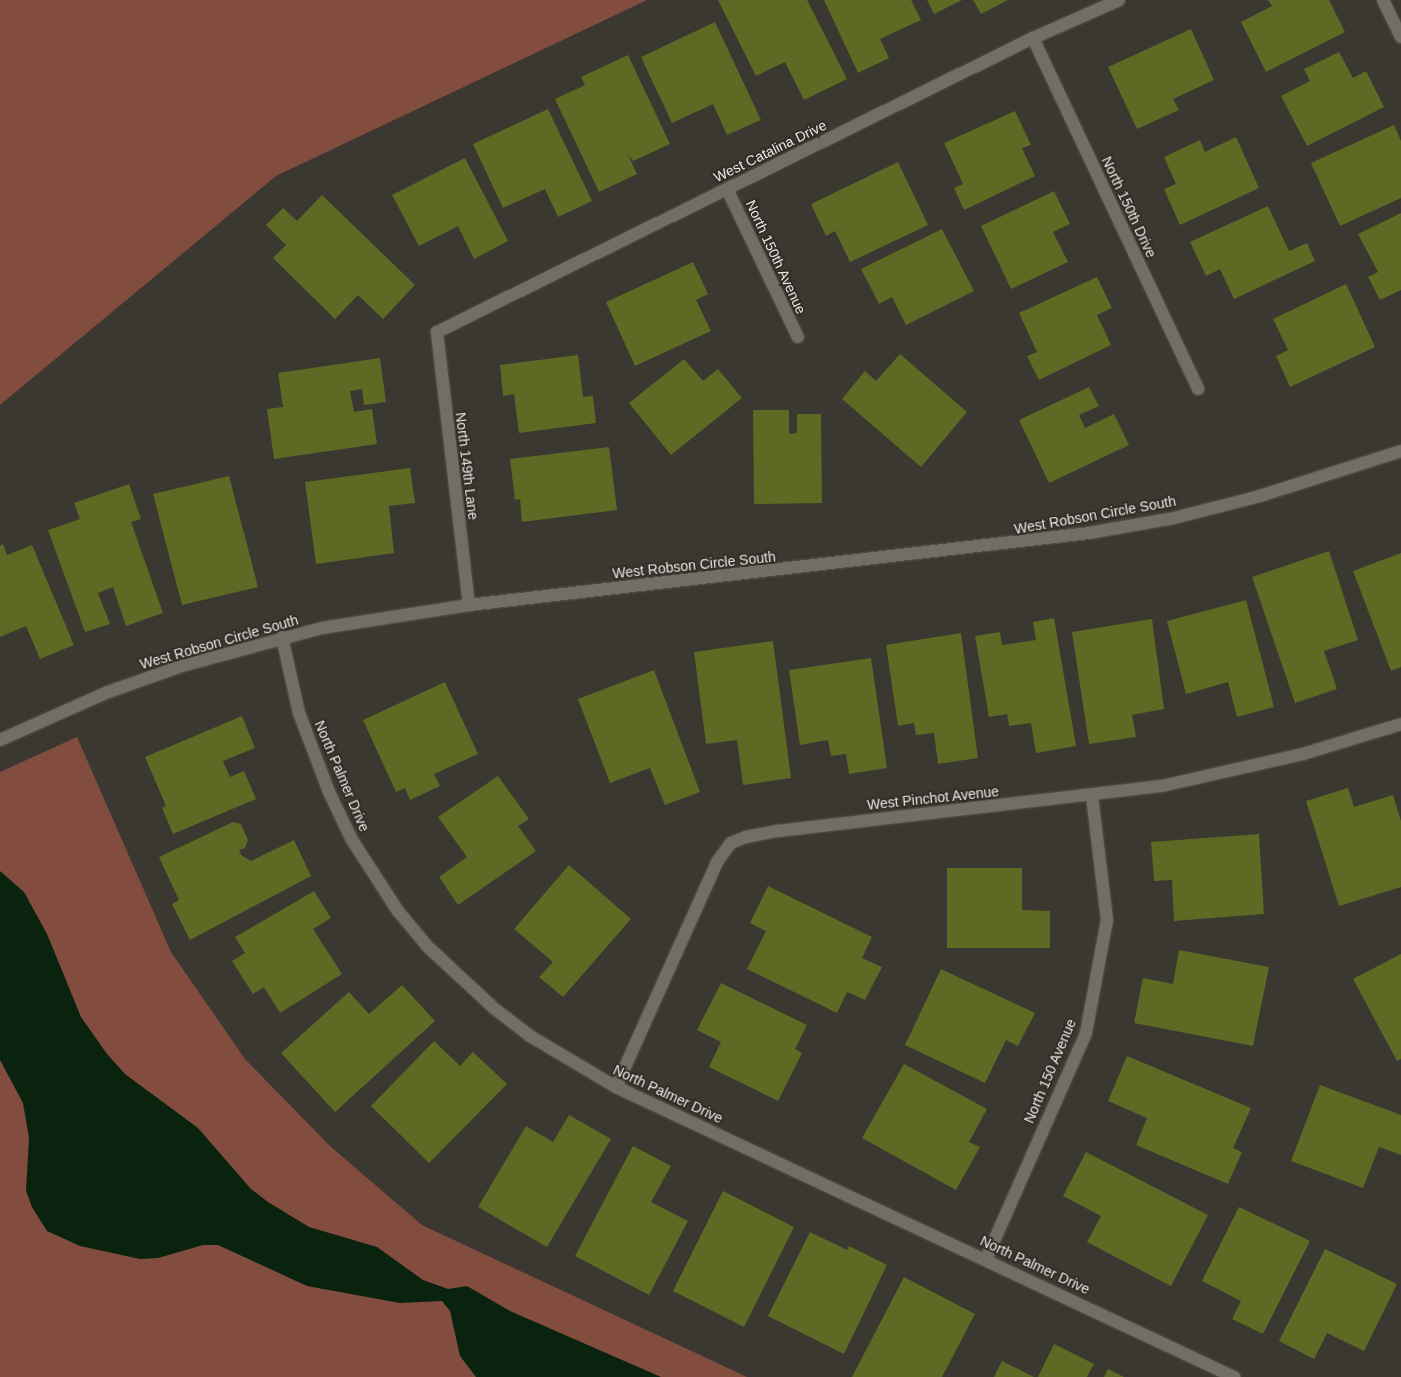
<!DOCTYPE html>
<html>
<head>
<meta charset="utf-8">
<style>
  body { margin:0 }
  #map { position:relative; width:1401px; height:1377px; overflow:hidden; background:#3a3830; font-family:Arial,sans-serif }
  div>[style] { position:absolute }
  .green>* { inset:0; background:#824c3e }
  .water>* { inset:0; background:#0a230f }
  .building>* { inset:0; background:#5c6a23 }
  .roads { filter:drop-shadow(0 0 1px #595751) drop-shadow(0 0 1px #595751) }
  .minor>* { height:12px; margin:-6px; padding:0 6px; transform-origin:6px; border-radius:6px; background:#716e66 }
  span { translate:-50% -50%; white-space:nowrap; text-align:center; line-height:1.15; -webkit-text-stroke:4px #302e26; paint-order:stroke }
  .street-label { font-size:14px; color:#eae8e3 }
</style>
</head>
<body>
<div id="map">
  <div class="green">
    <div style="clip-path:polygon(0 0,647px 0,276px 176px,0 405px)"></div>
    <div style="clip-path:polygon(77px 737px,171px 952px,245px 1059px,330px 1146px,422px 1225px,747px 1377px,0 1377px,0 772px)"></div>
  </div>
  <div class="water">
    <div style="clip-path:polygon(0 871px,24px 892px,47px 934px,81px 1017px,107px 1054px,125px 1074px,198px 1128px,251px 1189px,268px 1202px,309px 1227px,377px 1247px,423px 1280px,448px 1289px,467px 1286px,510px 1311px,661px 1377px,476px 1377px,460px 1356px,450px 1311px,442px 1301px,400px 1303px,307px 1286px,218px 1245px,203px 1245px,158px 1258px,140px 1259px,80px 1246px,47px 1231px,32px 1207px,26px 1191px,29px 1138px,23px 1103px,0 1060px)"></div>
  </div>
  <div class="building">
    <div style="clip-path:polygon(718px 0,807px 0,847px 79px,804px 100px,785px 62px,756px 76px)"></div>
    <div style="clip-path:polygon(824px 0,911px 0,921px 20px,880px 39px,889px 58px,858px 73px)"></div>
    <div style="clip-path:polygon(927px 0,962px 0,934px 14px)"></div>
    <div style="clip-path:polygon(973px 0,1008px 0,981px 14px)"></div>
    <div style="clip-path:polygon(1268px 0,1329px 0,1345px 32px,1266px 72px,1241px 22px,1272px 6px)"></div>
    <div style="clip-path:polygon(715px 22px,761px 120px,727px 135px,713px 104px,672px 123px,641px 57px)"></div>
    <div style="clip-path:polygon(1191px 29px,1214px 80px,1173px 99px,1179px 110px,1137px 129px,1108px 67px)"></div>
    <div style="clip-path:polygon(1339px 52px,1353px 78px,1366px 71px,1384px 107px,1307px 146px,1281px 96px,1310px 81px,1304px 69px)"></div>
    <div style="clip-path:polygon(628px 55px,670px 144px,633px 161px,628px 155px,637px 174px,599px 192px,555px 99px,585px 85px,581px 77px)"></div>
    <div style="clip-path:polygon(548px 109px,592px 201px,558px 217px,545px 189px,503px 208px,473px 144px)"></div>
    <div style="clip-path:polygon(1015px 111px,1031px 145px,1022px 148px,1035px 176px,964px 210px,954px 188px,963px 184px,944px 143px)"></div>
    <div style="clip-path:polygon(1394px 125px,1401px 141px,1401px 198px,1340px 226px,1311px 163px)"></div>
    <div style="clip-path:polygon(1236px 137px,1259px 188px,1180px 225px,1164px 189px,1176px 184px,1164px 157px,1200px 140px,1205px 152px)"></div>
    <div style="clip-path:polygon(465px 158px,508px 241px,474px 259px,458px 226px,419px 246px,392px 195px)"></div>
    <div style="clip-path:polygon(898px 162px,928px 225px,850px 262px,835px 231px,826px 236px,811px 204px)"></div>
    <div style="clip-path:polygon(1054px 191px,1070px 224px,1053px 232px,1068px 262px,1011px 289px,981px 226px)"></div>
    <div style="clip-path:polygon(322px 195px,415px 285px,383px 319px,358px 295px,335px 319px,273px 258px,286px 245px,266px 225px,283px 208px,297px 221px)"></div>
    <div style="clip-path:polygon(1268px 206px,1289px 251px,1307px 243px,1315px 261px,1234px 299px,1220px 269px,1206px 276px,1190px 242px)"></div>
    <div style="clip-path:polygon(1401px 213px,1401px 290px,1380px 300px,1368px 277px,1378px 272px,1358px 234px)"></div>
    <div style="clip-path:polygon(942px 229px,974px 291px,906px 325px,892px 297px,879px 304px,861px 269px)"></div>
    <div style="clip-path:polygon(693px 262px,708px 294px,696px 300px,711px 331px,635px 366px,606px 302px)"></div>
    <div style="clip-path:polygon(1097px 277px,1112px 308px,1097px 315px,1111px 345px,1039px 380px,1027px 356px,1037px 352px,1019px 313px)"></div>
    <div style="clip-path:polygon(1346px 284px,1375px 347px,1290px 387px,1276px 356px,1288px 350px,1273px 319px)"></div>
    <div style="clip-path:polygon(900px 354px,967px 412px,921px 467px,842px 399px,865px 371px,876px 381px)"></div>
    <div style="clip-path:polygon(578px 355px,583px 397px,593px 396px,596px 423px,519px 433px,514px 394px,503px 396px,500px 365px)"></div>
    <div style="clip-path:polygon(380px 358px,386px 402px,364px 405px,362px 389px,350px 391px,354px 412px,372px 409px,377px 444px,274px 459px,267px 409px,283px 407px,278px 373px)"></div>
    <div style="clip-path:polygon(684px 359px,703px 381px,718px 369px,742px 398px,671px 455px,629px 403px)"></div>
    <div style="clip-path:polygon(1089px 387px,1099px 406px,1079px 415px,1085px 428px,1114px 414px,1129px 445px,1049px 483px,1019px 420px)"></div>
    <div style="clip-path:polygon(753px 410px,789px 410px,789px 434px,797px 433px,797px 414px,821px 414px,822px 503px,754px 504px)"></div>
    <div style="clip-path:polygon(609px 447px,617px 510px,522px 522px,520px 499px,515px 500px,510px 459px)"></div>
    <div style="clip-path:polygon(410px 468px,415px 503px,389px 506px,394px 553px,316px 564px,305px 482px)"></div>
    <div style="clip-path:polygon(229px 476px,258px 587px,182px 605px,153px 494px)"></div>
    <div style="clip-path:polygon(129px 484px,141px 519px,131px 522px,163px 613px,126px 626px,113px 587px,98px 593px,110px 624px,85px 632px,48px 530px,80px 519px,74px 503px)"></div>
    <div style="clip-path:polygon(3px 544px,7px 555px,32px 545px,74px 645px,40px 659px,26px 626px,0 637px,0 546px)"></div>
    <div style="clip-path:polygon(1329px 551px,1358px 640px,1324px 651px,1337px 689px,1295px 703px,1252px 577px)"></div>
    <div style="clip-path:polygon(1401px 553px,1401px 667px,1391px 671px,1353px 571px)"></div>
    <div style="clip-path:polygon(1246px 600px,1274px 707px,1237px 717px,1228px 682px,1186px 694px,1167px 621px)"></div>
    <div style="clip-path:polygon(1054px 618px,1076px 746px,1036px 753px,1031px 723px,1009px 726px,1007px 714px,989px 717px,975px 636px,1000px 632px,1002px 645px,1036px 640px,1033px 622px)"></div>
    <div style="clip-path:polygon(1152px 619px,1164px 709px,1132px 715px,1136px 737px,1089px 744px,1072px 632px)"></div>
    <div style="clip-path:polygon(961px 633px,978px 758px,938px 764px,934px 733px,916px 735px,914px 723px,898px 726px,886px 645px)"></div>
    <div style="clip-path:polygon(773px 641px,791px 778px,743px 785px,737px 740px,706px 744px,694px 652px)"></div>
    <div style="clip-path:polygon(871px 658px,887px 768px,849px 774px,846px 754px,831px 756px,828px 740px,800px 745px,789px 670px)"></div>
    <div style="clip-path:polygon(654px 670px,700px 792px,665px 805px,650px 768px,610px 783px,578px 699px)"></div>
    <div style="clip-path:polygon(445px 682px,478px 754px,434px 774px,440px 786px,410px 800px,405px 788px,396px 792px,363px 720px)"></div>
    <div style="clip-path:polygon(242px 716px,255px 748px,223px 761px,230px 777px,244px 771px,256px 799px,173px 834px,162px 808px,166px 806px,145px 757px)"></div>
    <div style="clip-path:polygon(498px 776px,529px 819px,518px 826px,536px 851px,458px 905px,439px 877px,467px 857px,438px 817px)"></div>
    <div style="clip-path:polygon(1348px 788px,1354px 807px,1393px 795px,1401px 821px,1401px 887px,1339px 906px,1306px 801px)"></div>
    <div style="clip-path:polygon(233px 822px,241px 824px,248px 840px,245px 848px,239px 850px,241px 855px,251px 861px,294px 840px,311px 876px,190px 940px,172px 904px,179px 900px,159px 857px)"></div>
    <div style="clip-path:polygon(1259px 834px,1264px 914px,1174px 921px,1172px 880px,1154px 881px,1151px 842px)"></div>
    <div style="clip-path:polygon(569px 865px,631px 919px,563px 997px,539px 977px,553px 962px,514px 929px)"></div>
    <div style="clip-path:polygon(947px 868px,1022px 868px,1022px 910px,1050px 911px,1050px 948px,947px 948px)"></div>
    <div style="clip-path:polygon(768px 886px,872px 937px,862px 958px,882px 967px,865px 1000px,847px 992px,837px 1013px,747px 969px,766px 931px,750px 923px)"></div>
    <div style="clip-path:polygon(314px 891px,331px 918px,313px 929px,342px 974px,280px 1013px,264px 987px,253px 994px,232px 961px,245px 953px,235px 937px)"></div>
    <div style="clip-path:polygon(1179px 950px,1269px 967px,1253px 1046px,1134px 1023px,1143px 978px,1173px 984px)"></div>
    <div style="clip-path:polygon(1401px 954px,1401px 1059px,1397px 1061px,1353px 979px)"></div>
    <div style="clip-path:polygon(941px 969px,1035px 1013px,1018px 1046px,1006px 1040px,985px 1083px,905px 1045px)"></div>
    <div style="clip-path:polygon(721px 983px,807px 1025px,795px 1049px,802px 1053px,778px 1101px,709px 1067px,721px 1042px,697px 1030px)"></div>
    <div style="clip-path:polygon(402px 985px,435px 1021px,335px 1112px,281px 1053px,349px 992px,369px 1014px)"></div>
    <div style="clip-path:polygon(434px 1041px,460px 1066px,473px 1052px,507px 1084px,429px 1163px,371px 1106px)"></div>
    <div style="clip-path:polygon(1127px 1056px,1251px 1108px,1233px 1148px,1242px 1152px,1228px 1184px,1136px 1145px,1147px 1118px,1108px 1101px)"></div>
    <div style="clip-path:polygon(904px 1064px,987px 1109px,969px 1142px,980px 1147px,956px 1190px,862px 1138px)"></div>
    <div style="clip-path:polygon(1320px 1085px,1401px 1115px,1401px 1155px,1379px 1147px,1363px 1188px,1291px 1161px)"></div>
    <div style="clip-path:polygon(569px 1115px,611px 1139px,547px 1247px,478px 1207px,526px 1126px,553px 1142px)"></div>
    <div style="clip-path:polygon(633px 1146px,671px 1166px,651px 1202px,688px 1221px,649px 1295px,575px 1256px)"></div>
    <div style="clip-path:polygon(1086px 1152px,1208px 1215px,1171px 1286px,1087px 1242px,1101px 1216px,1063px 1196px)"></div>
    <div style="clip-path:polygon(723px 1191px,794px 1227px,744px 1327px,673px 1291px)"></div>
    <div style="clip-path:polygon(1239px 1207px,1310px 1241px,1263px 1334px,1232px 1319px,1241px 1301px,1202px 1281px)"></div>
    <div style="clip-path:polygon(810px 1232px,847px 1250px,849px 1246px,887px 1265px,844px 1354px,768px 1316px)"></div>
    <div style="clip-path:polygon(1325px 1249px,1397px 1284px,1364px 1351px,1327px 1333px,1314px 1359px,1279px 1341px)"></div>
    <div style="clip-path:polygon(904px 1277px,975px 1314px,942px 1377px,852px 1377px)"></div>
    <div style="clip-path:polygon(1054px 1344px,1094px 1364px,1087px 1377px,1038px 1377px)"></div>
    <div style="clip-path:polygon(1002px 1361px,1034px 1377px,994px 1377px)"></div>
    <div style="clip-path:polygon(1108px 1369px,1124px 1377px,1104px 1377px)"></div>
  </div>
  <div class="roads">
    <div class="minor">
      <div style="left:1383px;top:0;width:41px;rotate:64.1deg"></div>
      <div style="left:1033px;top:38px;width:388px;rotate:64.8deg"></div>
      <div style="left:727px;top:189px;width:164px;rotate:64.4deg"></div>
      <div style="left:469px;top:605px;width:275px;rotate:-96.7deg"></div>
      <div style="left:437px;top:332px;width:665px;rotate:-26.26deg"></div>
      <div style="left:1033px;top:38px;width:94px;rotate:-23.8deg"></div>
      <div style="left:282px;top:637px;width:78px;rotate:77.4deg"></div>
      <div style="left:299px;top:713px;width:85px;rotate:69.2deg"></div>
      <div style="left:329px;top:792px;width:53px;rotate:64.4deg"></div>
      <div style="left:352px;top:840px;width:85px;rotate:57.1deg"></div>
      <div style="left:398px;top:911px;width:47px;rotate:50.2deg"></div>
      <div style="left:428px;top:947px;width:91px;rotate:42.8deg"></div>
      <div style="left:495px;top:1009px;width:44px;rotate:37.6deg"></div>
      <div style="left:530px;top:1036px;width:100px;rotate:30.7deg"></div>
      <div style="left:616px;top:1087px;width:683px;rotate:25.14deg"></div>
      <div style="left:0;top:740px;width:118px;rotate:-24deg"></div>
      <div style="left:108px;top:692px;width:78px;rotate:-19.4deg"></div>
      <div style="left:182px;top:666px;width:145px;rotate:-15.2deg"></div>
      <div style="left:322px;top:628px;width:149px;rotate:-8.9deg"></div>
      <div style="left:469px;top:605px;width:624px;rotate:-6.62deg"></div>
      <div style="left:1089px;top:533px;width:86px;rotate:-10deg"></div>
      <div style="left:1174px;top:518px;width:89px;rotate:-14.3deg"></div>
      <div style="left:1260px;top:496px;width:148px;rotate:-17.7deg"></div>
      <div style="left:616px;top:1087px;width:247px;rotate:-65.8deg"></div>
      <div style="left:717px;top:862px;width:24px;rotate:-54deg"></div>
      <div style="left:731px;top:843px;width:16px;rotate:-22deg"></div>
      <div style="left:746px;top:837px;width:33px;rotate:-11deg"></div>
      <div style="left:778px;top:831px;width:387px;rotate:-6.7deg"></div>
      <div style="left:1162px;top:786px;width:145px;rotate:-12.8deg"></div>
      <div style="left:1303px;top:754px;width:102px;rotate:-17deg"></div>
      <div style="left:986px;top:1259px;width:247px;rotate:-66.1deg"></div>
      <div style="left:1086px;top:1033px;width:115px;rotate:-79.5deg"></div>
      <div style="left:1107px;top:920px;width:125px;rotate:-96.9deg"></div>
    </div>
  </div>
  <div class="street-label">
    <span style="left:770px;top:151px;rotate:-26deg">West Catalina Drive</span>
    <span style="left:1129px;top:207px;rotate:65deg">North 150th Drive</span>
    <span style="left:776px;top:257px;rotate:65deg">North 150th Avenue</span>
    <span style="left:467px;top:466px;rotate:83deg">North 149th Lane</span>
    <span style="left:1095px;top:515px;rotate:-10deg">West Robson Circle South</span>
    <span style="left:694px;top:565px;rotate:-6deg">West Robson Circle South</span>
    <span style="left:219px;top:642px;rotate:-16deg">West Robson Circle South</span>
    <span style="left:342px;top:776px;rotate:67deg">North Palmer Drive</span>
    <span style="left:933px;top:798px;rotate:-6deg">West Pinchot Avenue</span>
    <span style="left:1050px;top:1071px;rotate:-67deg">North 150 Avenue</span>
    <span style="left:668px;top:1094px;rotate:25deg">North Palmer Drive</span>
    <span style="left:1035px;top:1265px;rotate:25deg">North Palmer Drive</span>
  </div>
</div>
</body>
</html>
